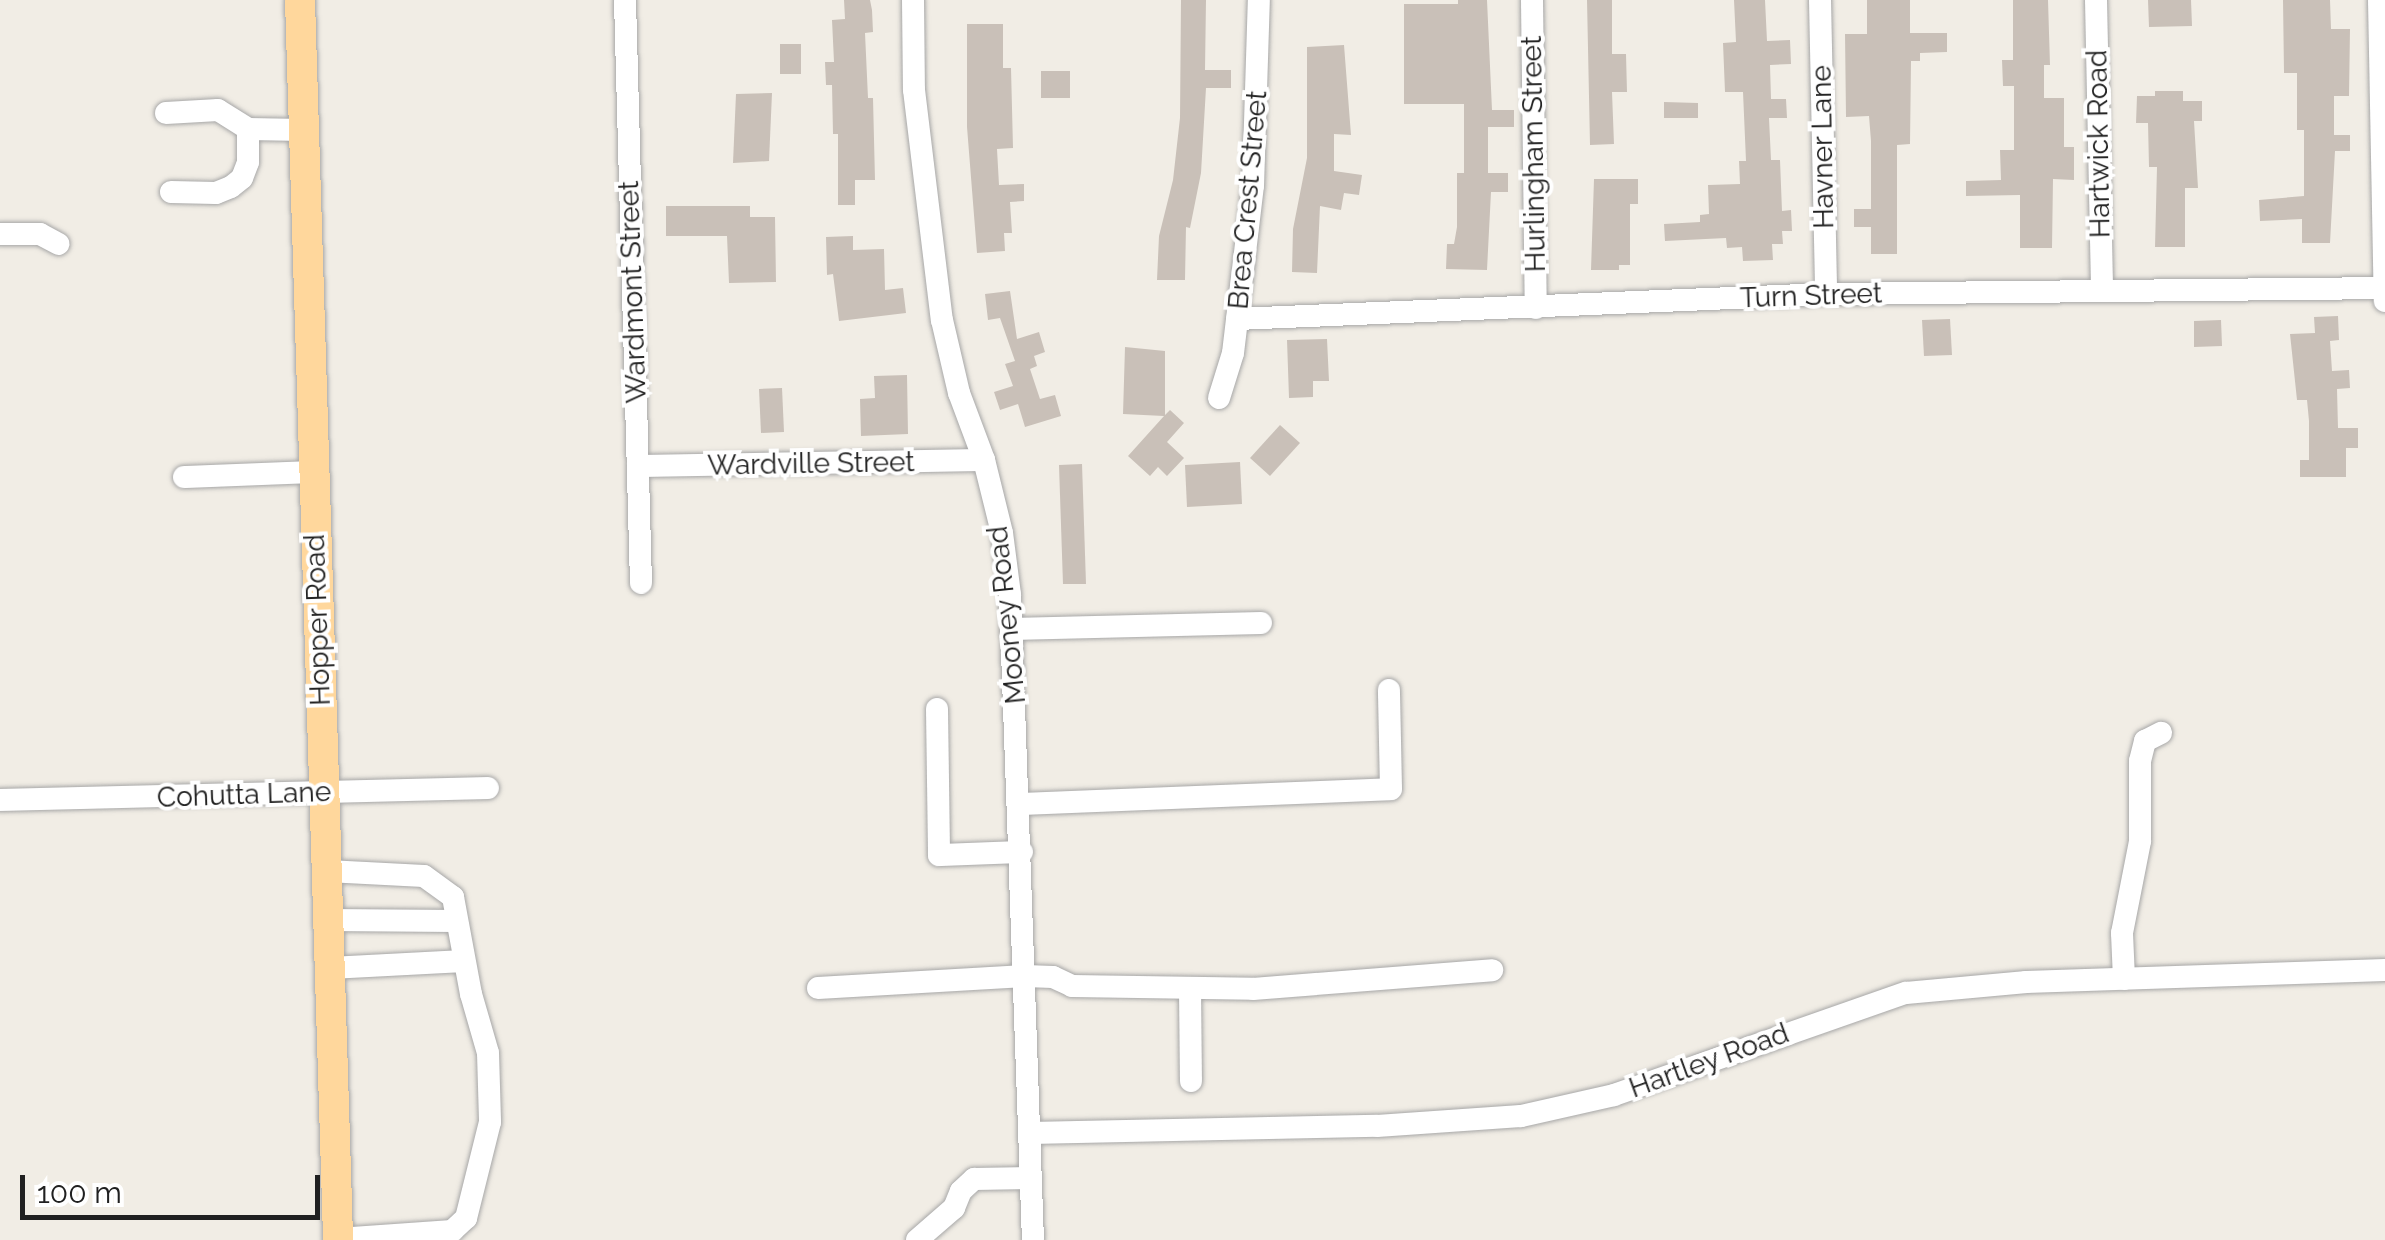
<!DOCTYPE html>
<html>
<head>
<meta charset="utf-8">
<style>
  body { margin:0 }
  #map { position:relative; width:2385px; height:1240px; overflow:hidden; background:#f1ede5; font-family:Raleway,sans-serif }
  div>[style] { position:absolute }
  .building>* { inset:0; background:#c9c0b8 }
  .roads { filter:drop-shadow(0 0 2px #a7a7a7) drop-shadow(0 0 2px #a7a7a7) }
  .minor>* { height:22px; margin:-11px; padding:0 11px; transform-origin:11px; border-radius:11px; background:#fff }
  .major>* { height:30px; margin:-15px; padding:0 15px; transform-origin:15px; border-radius:15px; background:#ffd79c }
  span { translate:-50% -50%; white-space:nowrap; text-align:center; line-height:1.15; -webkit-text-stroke:8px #fff; paint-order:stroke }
  .street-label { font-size:28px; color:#202020 }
  .scale { position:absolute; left:20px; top:1175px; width:300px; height:45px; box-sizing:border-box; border:5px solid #202020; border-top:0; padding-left:12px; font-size:30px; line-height:35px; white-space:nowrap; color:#202020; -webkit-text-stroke:8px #fff; paint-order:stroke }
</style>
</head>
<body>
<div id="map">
  <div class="building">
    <div style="clip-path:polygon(844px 0,870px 0,872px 10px,873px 32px,865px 33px,868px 98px,873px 98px,875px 180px,855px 180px,855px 205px,838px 205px,838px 134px,833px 134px,832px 85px,826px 85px,825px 62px,834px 62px,832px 20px,845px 19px)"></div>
    <div style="clip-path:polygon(1181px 0,1206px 0,1205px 70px,1231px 70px,1231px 88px,1206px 88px,1201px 173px,1190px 228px,1186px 227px,1185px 280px,1157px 280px,1159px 236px,1173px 180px,1180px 118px)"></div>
    <div style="clip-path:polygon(1458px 0,1487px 0,1492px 110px,1514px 110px,1514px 127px,1488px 127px,1488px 173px,1508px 173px,1508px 192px,1491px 192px,1487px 270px,1446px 269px,1447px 244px,1454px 244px,1457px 227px,1457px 173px,1464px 173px,1464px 104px,1404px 104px,1404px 4px,1458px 4px)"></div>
    <div style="clip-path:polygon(1587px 0,1612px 0,1612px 54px,1626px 54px,1627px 92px,1612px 92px,1614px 144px,1590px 145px)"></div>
    <div style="clip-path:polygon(1734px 0,1765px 0,1767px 41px,1790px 40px,1791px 64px,1770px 65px,1771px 99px,1786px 99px,1787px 118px,1769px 118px,1771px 160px,1780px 160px,1782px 211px,1791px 210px,1792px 231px,1782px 231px,1783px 244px,1772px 244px,1773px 260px,1743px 261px,1742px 247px,1727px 248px,1726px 238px,1665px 241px,1664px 224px,1700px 222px,1700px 215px,1709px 214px,1708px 185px,1740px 184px,1739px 161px,1746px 161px,1743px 92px,1725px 92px,1723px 43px,1736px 42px)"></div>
    <div style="clip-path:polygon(1867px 0,1910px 0,1910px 33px,1947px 33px,1947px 52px,1920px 53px,1920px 61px,1911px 61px,1910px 144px,1897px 145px,1897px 254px,1871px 254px,1871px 227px,1854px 227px,1854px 209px,1871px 209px,1871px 141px,1869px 116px,1846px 117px,1845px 34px,1867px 34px)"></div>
    <div style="clip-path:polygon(2013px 0,2048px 0,2050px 65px,2044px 65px,2044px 98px,2064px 98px,2064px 147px,2074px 147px,2074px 180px,2053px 179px,2052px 248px,2020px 248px,2020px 195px,1966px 196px,1966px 181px,2001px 180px,2000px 150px,2014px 150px,2014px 86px,2003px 86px,2002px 60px,2013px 60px)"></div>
    <div style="clip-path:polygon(2148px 0,2191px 0,2192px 26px,2149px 27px)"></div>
    <div style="clip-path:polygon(2283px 0,2330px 0,2331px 29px,2350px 29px,2349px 96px,2334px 96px,2334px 135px,2350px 135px,2350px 151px,2335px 151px,2330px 243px,2302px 243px,2302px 219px,2260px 221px,2259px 200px,2304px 196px,2304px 130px,2297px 130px,2297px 73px,2284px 73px)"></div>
    <div style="clip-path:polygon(967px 24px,1003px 24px,1003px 68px,1011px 68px,1013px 148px,997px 149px,999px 185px,1024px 184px,1024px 201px,1010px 202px,1012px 233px,1004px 233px,1005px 251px,977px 253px,967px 127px)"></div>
    <div style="clip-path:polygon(780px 44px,801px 44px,801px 74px,780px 74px)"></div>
    <div style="clip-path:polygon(1344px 45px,1351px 135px,1334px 134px,1334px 171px,1362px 175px,1359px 195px,1344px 193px,1341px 210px,1320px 206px,1317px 273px,1292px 272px,1293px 229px,1307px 158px,1307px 47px)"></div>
    <div style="clip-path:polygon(1041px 71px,1070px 71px,1070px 98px,1041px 98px)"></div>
    <div style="clip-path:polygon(2155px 91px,2183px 91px,2183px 101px,2202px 101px,2202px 121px,2194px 121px,2198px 188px,2185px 188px,2185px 247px,2155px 247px,2157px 167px,2149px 167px,2148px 123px,2136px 123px,2137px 96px,2155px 96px)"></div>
    <div style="clip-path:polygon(772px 93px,769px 161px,733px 163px,736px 94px)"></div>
    <div style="clip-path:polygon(1664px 102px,1698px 103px,1698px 118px,1664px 118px)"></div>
    <div style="clip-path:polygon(1594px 179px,1638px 179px,1638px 204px,1630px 204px,1630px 265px,1619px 265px,1619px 270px,1591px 270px)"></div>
    <div style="clip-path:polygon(666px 206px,750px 206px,750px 217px,775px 217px,776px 282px,729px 283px,727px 236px,666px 236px)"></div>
    <div style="clip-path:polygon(853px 236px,853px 250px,884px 249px,885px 290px,903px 288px,906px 313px,839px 321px,833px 274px,827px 275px,826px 237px)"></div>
    <div style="clip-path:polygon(1010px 291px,1017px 339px,1039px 332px,1045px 352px,1034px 356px,1037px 366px,1030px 369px,1040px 399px,1055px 395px,1061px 416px,1025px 427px,1018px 404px,1000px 410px,994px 392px,1013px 386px,1005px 364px,1015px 361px,1000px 318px,988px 320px,985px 294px)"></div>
    <div style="clip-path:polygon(2338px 316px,2339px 340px,2330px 341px,2332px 371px,2349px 370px,2350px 388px,2337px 389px,2338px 428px,2358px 428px,2358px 448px,2346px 448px,2346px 477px,2300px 477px,2300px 460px,2309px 460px,2309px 421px,2307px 400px,2297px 400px,2290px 334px,2315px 333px,2314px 317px)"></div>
    <div style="clip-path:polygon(1950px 319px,1952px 355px,1924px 356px,1922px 320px)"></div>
    <div style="clip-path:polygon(2221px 320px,2222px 346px,2194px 347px,2194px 321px)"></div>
    <div style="clip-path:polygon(1327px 339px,1329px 381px,1313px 381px,1313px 397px,1289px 398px,1287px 340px)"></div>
    <div style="clip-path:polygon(1125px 347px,1165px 351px,1165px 415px,1170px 410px,1184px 423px,1167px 442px,1184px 458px,1167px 476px,1158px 467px,1150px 476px,1128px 456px,1164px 416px,1123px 414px)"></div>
    <div style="clip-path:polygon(907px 375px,908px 434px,861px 436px,860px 399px,875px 398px,874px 376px)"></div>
    <div style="clip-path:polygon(782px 388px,784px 432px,761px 433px,759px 389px)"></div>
    <div style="clip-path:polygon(1280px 425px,1300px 443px,1270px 476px,1250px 458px)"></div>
    <div style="clip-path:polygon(1240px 462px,1242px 504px,1187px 507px,1185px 465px)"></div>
    <div style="clip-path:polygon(1082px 464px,1086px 584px,1063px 584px,1059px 465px)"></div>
  </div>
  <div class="roads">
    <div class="minor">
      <div style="left:625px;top:0;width:583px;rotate:88.43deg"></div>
      <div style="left:913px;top:0;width:90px;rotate:89.4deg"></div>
      <div style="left:914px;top:90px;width:232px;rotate:83.1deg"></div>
      <div style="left:942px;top:320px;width:75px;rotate:76.9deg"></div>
      <div style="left:959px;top:393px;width:72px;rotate:69.5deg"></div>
      <div style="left:984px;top:460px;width:75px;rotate:76.1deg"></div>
      <div style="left:1002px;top:533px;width:63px;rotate:82.6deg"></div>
      <div style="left:1010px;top:595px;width:645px;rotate:87.96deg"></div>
      <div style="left:1532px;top:0;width:308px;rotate:89.3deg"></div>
      <div style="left:1820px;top:0;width:294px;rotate:88.8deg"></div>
      <div style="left:2096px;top:0;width:289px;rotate:88.8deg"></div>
      <div style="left:2379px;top:0;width:301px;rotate:88.9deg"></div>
      <div style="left:166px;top:113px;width:52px;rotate:-3.3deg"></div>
      <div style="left:218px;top:110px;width:36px;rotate:32deg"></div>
      <div style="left:171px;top:192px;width:45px;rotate:1.3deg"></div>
      <div style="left:216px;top:193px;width:16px;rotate:-22deg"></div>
      <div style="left:231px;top:187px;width:14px;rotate:-39deg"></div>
      <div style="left:242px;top:178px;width:17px;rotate:-69deg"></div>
      <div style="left:248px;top:162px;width:33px;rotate:-90deg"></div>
      <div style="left:248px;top:129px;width:56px;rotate:1deg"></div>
      <div style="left:0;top:234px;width:40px"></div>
      <div style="left:40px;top:234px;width:21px;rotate:28deg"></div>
      <div style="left:1237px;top:319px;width:590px;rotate:-2.43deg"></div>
      <div style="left:1826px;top:294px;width:559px;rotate:-0.61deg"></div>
      <div style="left:1219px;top:398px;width:47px;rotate:-72.7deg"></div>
      <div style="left:1233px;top:353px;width:168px;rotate:-83.2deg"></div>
      <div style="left:1253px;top:186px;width:186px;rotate:-88.2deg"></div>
      <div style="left:638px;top:466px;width:346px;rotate:-1deg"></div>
      <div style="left:184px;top:477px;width:130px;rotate:-2.2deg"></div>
      <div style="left:1012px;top:629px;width:249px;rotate:-1.4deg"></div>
      <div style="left:937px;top:709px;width:146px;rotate:89.2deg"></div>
      <div style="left:939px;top:855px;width:83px;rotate:-2.1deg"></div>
      <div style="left:0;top:800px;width:488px;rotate:-1.4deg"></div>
      <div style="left:1020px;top:804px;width:371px;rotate:-2.3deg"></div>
      <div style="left:1391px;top:789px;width:99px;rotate:-91.2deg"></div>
      <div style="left:327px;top:871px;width:97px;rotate:3deg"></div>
      <div style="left:424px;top:876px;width:36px;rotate:36deg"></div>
      <div style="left:453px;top:897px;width:99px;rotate:79.5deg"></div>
      <div style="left:471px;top:994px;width:61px;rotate:73.9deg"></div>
      <div style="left:488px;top:1053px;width:69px;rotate:88.3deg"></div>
      <div style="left:490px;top:1122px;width:99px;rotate:104deg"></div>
      <div style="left:466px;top:1218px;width:19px;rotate:137deg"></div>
      <div style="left:452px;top:1231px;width:114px;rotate:176deg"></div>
      <div style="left:328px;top:920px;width:128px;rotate:0.4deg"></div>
      <div style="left:330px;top:968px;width:134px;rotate:-3deg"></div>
      <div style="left:2124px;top:979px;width:46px;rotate:-92.5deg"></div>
      <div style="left:2122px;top:933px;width:94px;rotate:-78.9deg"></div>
      <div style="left:2140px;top:841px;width:80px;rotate:-90deg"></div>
      <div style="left:2140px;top:761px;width:21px;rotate:-76deg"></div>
      <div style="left:2145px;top:741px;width:18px;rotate:-27deg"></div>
      <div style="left:818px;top:988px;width:207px;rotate:-3.3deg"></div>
      <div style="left:1025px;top:976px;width:28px;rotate:2deg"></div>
      <div style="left:1053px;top:977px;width:21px;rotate:25deg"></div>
      <div style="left:1072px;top:986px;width:181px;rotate:0.9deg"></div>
      <div style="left:1253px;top:989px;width:240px;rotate:-4.5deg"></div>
      <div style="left:1190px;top:989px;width:92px;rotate:89.4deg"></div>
      <div style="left:1030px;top:1133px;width:347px;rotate:-1.2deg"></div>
      <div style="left:1377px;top:1126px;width:144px;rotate:-4deg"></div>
      <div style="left:1521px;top:1116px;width:95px;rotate:-12.7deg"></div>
      <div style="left:1614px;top:1095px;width:309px;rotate:-19.3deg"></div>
      <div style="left:1906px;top:993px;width:121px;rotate:-5.2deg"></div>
      <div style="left:2026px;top:982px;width:359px;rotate:-1.9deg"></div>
      <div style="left:917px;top:1240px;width:49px;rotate:-40.9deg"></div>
      <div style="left:954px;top:1208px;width:18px;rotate:-68deg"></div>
      <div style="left:961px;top:1191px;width:18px;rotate:-43deg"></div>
      <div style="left:974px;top:1179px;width:57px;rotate:-1deg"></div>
    </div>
    <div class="major">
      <div style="left:300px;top:0;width:1241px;rotate:88.24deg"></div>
    </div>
  </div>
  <div class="street-label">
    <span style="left:2099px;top:144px;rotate:-91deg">Hartwick Road</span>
    <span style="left:1823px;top:147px;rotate:-91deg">Havner Lane</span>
    <span style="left:1534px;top:154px;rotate:-91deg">Hurlingham Street</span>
    <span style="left:1248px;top:200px;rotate:-85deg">Brea Crest Street</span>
    <span style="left:633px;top:292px;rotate:-92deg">Wardmont Street</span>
    <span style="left:1811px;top:296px;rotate:-2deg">Turn Street</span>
    <span style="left:811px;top:464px;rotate:-1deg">Wardville Street</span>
    <span style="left:1007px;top:615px;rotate:-96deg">Mooney Road</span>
    <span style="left:318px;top:620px;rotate:-92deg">Hopper Road</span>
    <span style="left:244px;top:795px;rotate:-2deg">Cohutta Lane</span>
    <span style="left:1709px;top:1061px;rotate:-20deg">Hartley Road</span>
  </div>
  <div class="scale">100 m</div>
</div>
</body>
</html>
